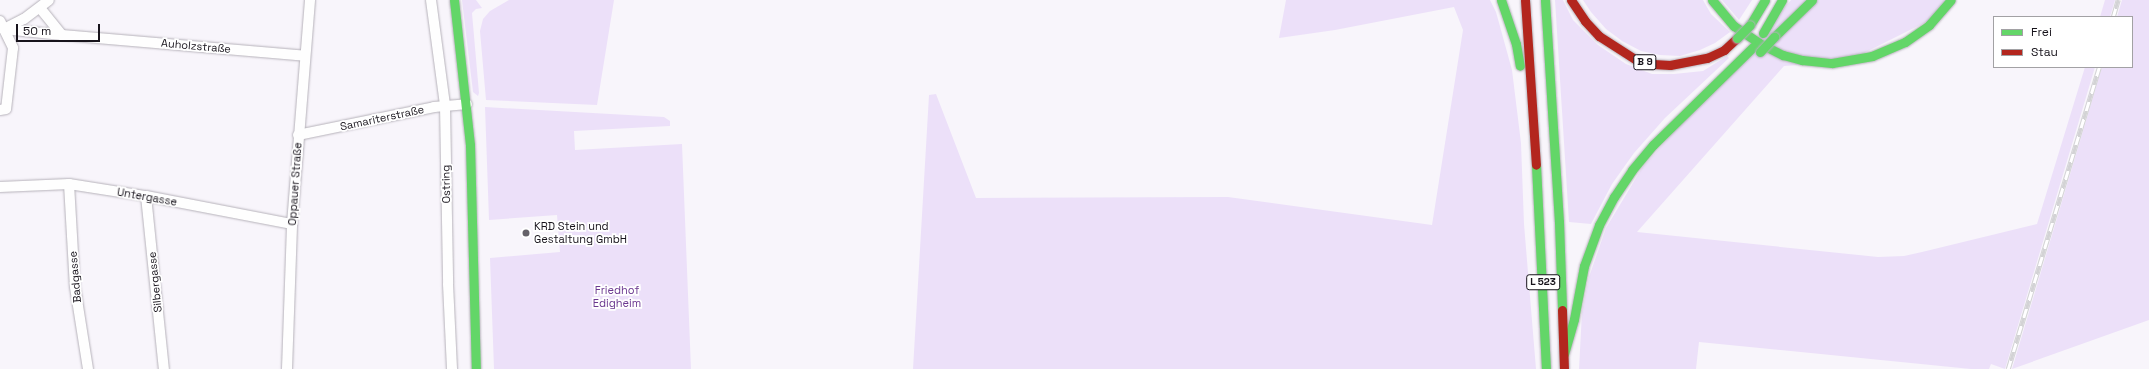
<!DOCTYPE html>
<html>
<head>
<meta charset="utf-8">
<style>
  body { margin:0 }
  #map { position:relative; width:2149px; height:369px; overflow:hidden; background:#f8f5fb; font-family:"Space Grotesk",sans-serif }
  div>[style] { position:absolute }
  .green>* { inset:0; background:#ece0f9 }
  .roads { filter:drop-shadow(0 0 1px #b6b2ba) drop-shadow(0 0 1px #b6b2ba) }
  .street>* { height:10px; margin:-5px; padding:0 5px; transform-origin:5px; border-radius:5px; background:#fefefe }
  .fast>* { height:9px; margin:-4.5px; padding:0 4.5px; transform-origin:4.5px; border-radius:4.5px; background:#63d668 }
  .jam>* { height:9px; margin:-4.5px; padding:0 4.5px; transform-origin:4.5px; border-radius:4.5px; background:#b3261e }
  .rail>* { height:4.5px; margin-top:-2.25px; transform-origin:0; background:repeating-linear-gradient(90deg,#fff 0 9px,#d3d3d5 0 18px); box-sizing:border-box; border-block:1px solid #d3d3d5 }
  .bridges { filter:drop-shadow(0 0 1px #b6aebd) drop-shadow(0 0 1px #b6aebd) }
  .fast-bridge>* { height:9px; margin:-4.5px; padding:0 4.5px; transform-origin:4.5px; border-radius:4.5px; background:#63d668 }
  .dots>* { width:11px; height:11px; translate:-50% -50%; box-sizing:border-box; border:2px solid #fff; border-radius:50% }
  span { translate:-50% -50%; white-space:nowrap; text-align:center; line-height:1.15; -webkit-text-stroke:3.5px #fff; paint-order:stroke }
  .shield-label span { padding:1px 3px; background:#fff; border:1px solid; border-radius:3px; -webkit-text-stroke-width:0 }
  .shield-label { font-size:10px; color:#17131b; font-weight:700 }
  .street-label { font-size:11px; color:#17131b }
  .poi-label { font-size:11px; color:#17131b }
  .left { translate:0 -50%; text-align:left }
  .park-label { font-size:11px; color:#6b3890 }
  .legend { position:absolute; left:1993px; top:16px; width:140px; height:52px; box-sizing:border-box; background:#fff; border:1px solid #a2a1a4; margin:0; padding:5px 7px; list-style:none; font-size:12px; color:#17131b }
  .legend li { display:flex; align-items:center; gap:8px; height:20px }
  .legend b { width:20px; border:1px solid #a2a1a4 }
  .scale { position:absolute; left:16px; top:24px; width:84px; height:18px; box-sizing:border-box; border:2px solid #17131b; border-top:0; padding-left:5px; font-size:12px; line-height:14px; white-space:nowrap; color:#17131b; -webkit-text-stroke:3px #fff; paint-order:stroke }
</style>
</head>
<body>
<div id="map">
  <div class="green">
    <div style="clip-path:polygon(462px 0,476px 0,482px 8px,476px 9px,472px 13px,479px 93px,478px 96px,473px 92px)"></div>
    <div style="clip-path:polygon(509px 0,614px 0,597px 105px,486px 100px,480px 31px,483px 19px,490px 11px)"></div>
    <div style="clip-path:polygon(1286px 0,1490px 0,1496px 12px,1512px 70px,1521px 143px,1524px 224px,1536px 369px,913px 369px,929px 95px,936px 94px,976px 198px,1228px 197px,1432px 225px,1463px 30px,1454px 7px,1335px 30px,1279px 38px)"></div>
    <div style="clip-path:polygon(1555px 0,1563px 0,1573px 20px,1598px 45px,1626px 64px,1652px 74px,1674px 74px,1703px 71px,1727px 56px,1729px 58px,1665px 118px,1634px 153px,1612px 184px,1591px 224px,1569px 222px)"></div>
    <div style="clip-path:polygon(1583px 0,1703px 0,1711px 14px,1730px 32px,1715px 43px,1700px 50px,1680px 56px,1660px 55px,1641px 51px,1622px 41px,1606px 29px,1591px 12px)"></div>
    <div style="clip-path:polygon(1722px 0,1752px 0,1739px 20px)"></div>
    <div style="clip-path:polygon(1791px 0,1951px 0,1940px 15px,1846px 62px,1784px 66px,1637px 232px,1878px 257px,1904px 256px,1922px 252px,2037px 224px,2085px 67px,2095px 67px,2005px 369px,1991px 364px,1989px 369px,1971px 369px,1699px 342px,1696px 369px,1579px 369px,1582px 312px,1589px 277px,1606px 228px,1642px 168px)"></div>
    <div style="clip-path:polygon(2105px 0,2115px 0,2110px 17px,2100px 17px)"></div>
    <div style="clip-path:polygon(2122px 0,2149px 0,2149px 320px,2012px 369px,2102px 67px,2132px 67px,2132px 17px,2117px 17px)"></div>
    <div style="clip-path:polygon(485px 107px,664px 117px,670px 121px,670px 126px,574px 131px,575px 150px,682px 144px,691px 369px,494px 369px,490px 258px,560px 252px,557px 215px,489px 220px)"></div>
  </div>
  <div class="roads">
    <div class="street">
      <div style="left:431px;top:0;width:106px;rotate:82.4deg"></div>
      <div style="left:445px;top:105px;width:179px;rotate:89deg"></div>
      <div style="left:448px;top:284px;width:85px;rotate:87.3deg"></div>
      <div style="left:40px;top:8px;width:35px;rotate:51deg"></div>
      <div style="left:62px;top:35px;width:244px;rotate:4.9deg"></div>
      <div style="left:0;top:21px;width:30px;rotate:64deg"></div>
      <div style="left:13px;top:48px;width:61px;rotate:96.5deg"></div>
      <div style="left:6px;top:109px;width:6px;rotate:171deg"></div>
      <div style="left:4px;top:29px;width:58px;rotate:5.9deg"></div>
      <div style="left:4px;top:29px;width:22px;rotate:-27deg"></div>
      <div style="left:24px;top:19px;width:31px;rotate:-37deg"></div>
      <div style="left:298px;top:135px;width:139px;rotate:-11.6deg"></div>
      <div style="left:434px;top:107px;width:33px;rotate:-5deg"></div>
      <div style="left:69px;top:184px;width:103px;rotate:86.7deg"></div>
      <div style="left:75px;top:287px;width:83px;rotate:81deg"></div>
      <div style="left:0;top:187px;width:69px;rotate:-2.5deg"></div>
      <div style="left:69px;top:184px;width:78px;rotate:8.9deg"></div>
      <div style="left:146px;top:196px;width:149px;rotate:10.9deg"></div>
      <div style="left:146px;top:196px;width:174px;rotate:84.1deg"></div>
      <div style="left:287px;top:369px;width:145px;rotate:-88deg"></div>
      <div style="left:292px;top:224px;width:225px;rotate:-85.4deg"></div>
    </div>
    <div class="fast">
      <div style="left:454px;top:0;width:146px;rotate:83.7deg"></div>
      <div style="left:470px;top:145px;width:224px;rotate:88.5deg"></div>
      <div style="left:1501px;top:0;width:46px;rotate:71.2deg"></div>
      <div style="left:1516px;top:44px;width:22px;rotate:80deg"></div>
      <div style="left:1545px;top:0;width:222px;rotate:86.4deg"></div>
      <div style="left:1559px;top:222px;width:88px;rotate:88deg"></div>
      <div style="left:1712px;top:0;width:34px;rotate:50deg"></div>
      <div style="left:1734px;top:26px;width:30px;rotate:34deg"></div>
      <div style="left:1759px;top:43px;width:27px;rotate:27deg"></div>
      <div style="left:1783px;top:55px;width:20px;rotate:15deg"></div>
      <div style="left:1802px;top:60px;width:30px;rotate:6deg"></div>
      <div style="left:1832px;top:63px;width:41px;rotate:-9.9deg"></div>
      <div style="left:1872px;top:56px;width:36px;rotate:-23deg"></div>
      <div style="left:1905px;top:42px;width:29px;rotate:-35deg"></div>
      <div style="left:1929px;top:25px;width:33px;rotate:-49deg"></div>
      <div style="left:1750px;top:25px;width:29px;rotate:-59deg"></div>
      <div style="left:1763px;top:33px;width:38px;rotate:-60deg"></div>
      <div style="left:1774px;top:37px;width:53px;rotate:-44.2deg"></div>
      <div style="left:1536px;top:165px;width:204px;rotate:87.2deg"></div>
      <div style="left:1564px;top:354px;width:36px;rotate:-74deg"></div>
      <div style="left:1574px;top:319px;width:54px;rotate:-79.3deg"></div>
      <div style="left:1584px;top:266px;width:44px;rotate:-69.9deg"></div>
      <div style="left:1599px;top:225px;width:32px;rotate:-62deg"></div>
      <div style="left:1614px;top:197px;width:32px;rotate:-56deg"></div>
      <div style="left:1632px;top:170px;width:33px;rotate:-50deg"></div>
      <div style="left:1653px;top:145px;width:140px;rotate:-44.4deg"></div>
    </div>
    <div class="jam">
      <div style="left:1525px;top:0;width:165px;rotate:86.2deg"></div>
      <div style="left:1571px;top:0;width:25px;rotate:56deg"></div>
      <div style="left:1585px;top:21px;width:21px;rotate:47deg"></div>
      <div style="left:1599px;top:36px;width:43px;rotate:32.6deg"></div>
      <div style="left:1635px;top:59px;width:19px;rotate:16deg"></div>
      <div style="left:1653px;top:64px;width:17px;rotate:3deg"></div>
      <div style="left:1670px;top:65px;width:38px;rotate:-11deg"></div>
      <div style="left:1707px;top:58px;width:19px;rotate:-25deg"></div>
      <div style="left:1724px;top:50px;width:18px;rotate:-43deg"></div>
      <div style="left:1562px;top:310px;width:59px;rotate:88.1deg"></div>
    </div>
  </div>
  <div class="rail">
    <div style="left:2113px;top:17px;width:18px;rotate:-74deg"></div>
    <div style="left:2008px;top:369px;width:315px;rotate:-73.2deg"></div>
  </div>
  <div class="bridges">
    <div class="fast-bridge">
      <div style="left:1737px;top:38px;width:18px;rotate:-45deg"></div>
      <div style="left:1760px;top:52px;width:21px;rotate:-47deg"></div>
    </div>
  </div>
  <div class="dots">
    <div style="left:526px;top:233px;background:#666269"></div>
  </div>
  <div class="shield-label">
    <span style="left:1645px;top:62px">B 9</span>
    <span style="left:1543px;top:282px">L 523</span>
  </div>
  <div class="street-label">
    <span style="left:196px;top:46px;rotate:5deg">Auholzstraße</span>
    <span style="left:382px;top:118px;rotate:-12deg">Samariterstraße</span>
    <span style="left:295px;top:184px;rotate:-86deg">Oppauer Straße</span>
    <span style="left:446px;top:184px;rotate:-91deg">Ostring</span>
    <span style="left:147px;top:197px;rotate:10deg">Untergasse</span>
    <span style="left:75px;top:277px;rotate:-95deg">Badgasse</span>
    <span style="left:155px;top:282px;rotate:-96deg">Silbergasse</span>
  </div>
  <div class="poi-label">
    <span class="left" style="left:534px;top:233px">KRD Stein und<br>Gestaltung GmbH</span>
  </div>
  <div class="park-label">
    <span style="left:617px;top:297px">Friedhof<br>Edigheim</span>
  </div>
  <ul class="legend">
  <li><b style="height:5px;background:#63d668"></b>Frei</li>
  <li><b style="height:5px;background:#b3261e"></b>Stau</li>
  </ul>
  <div class="scale">50 m</div>
</div>
</body>
</html>
